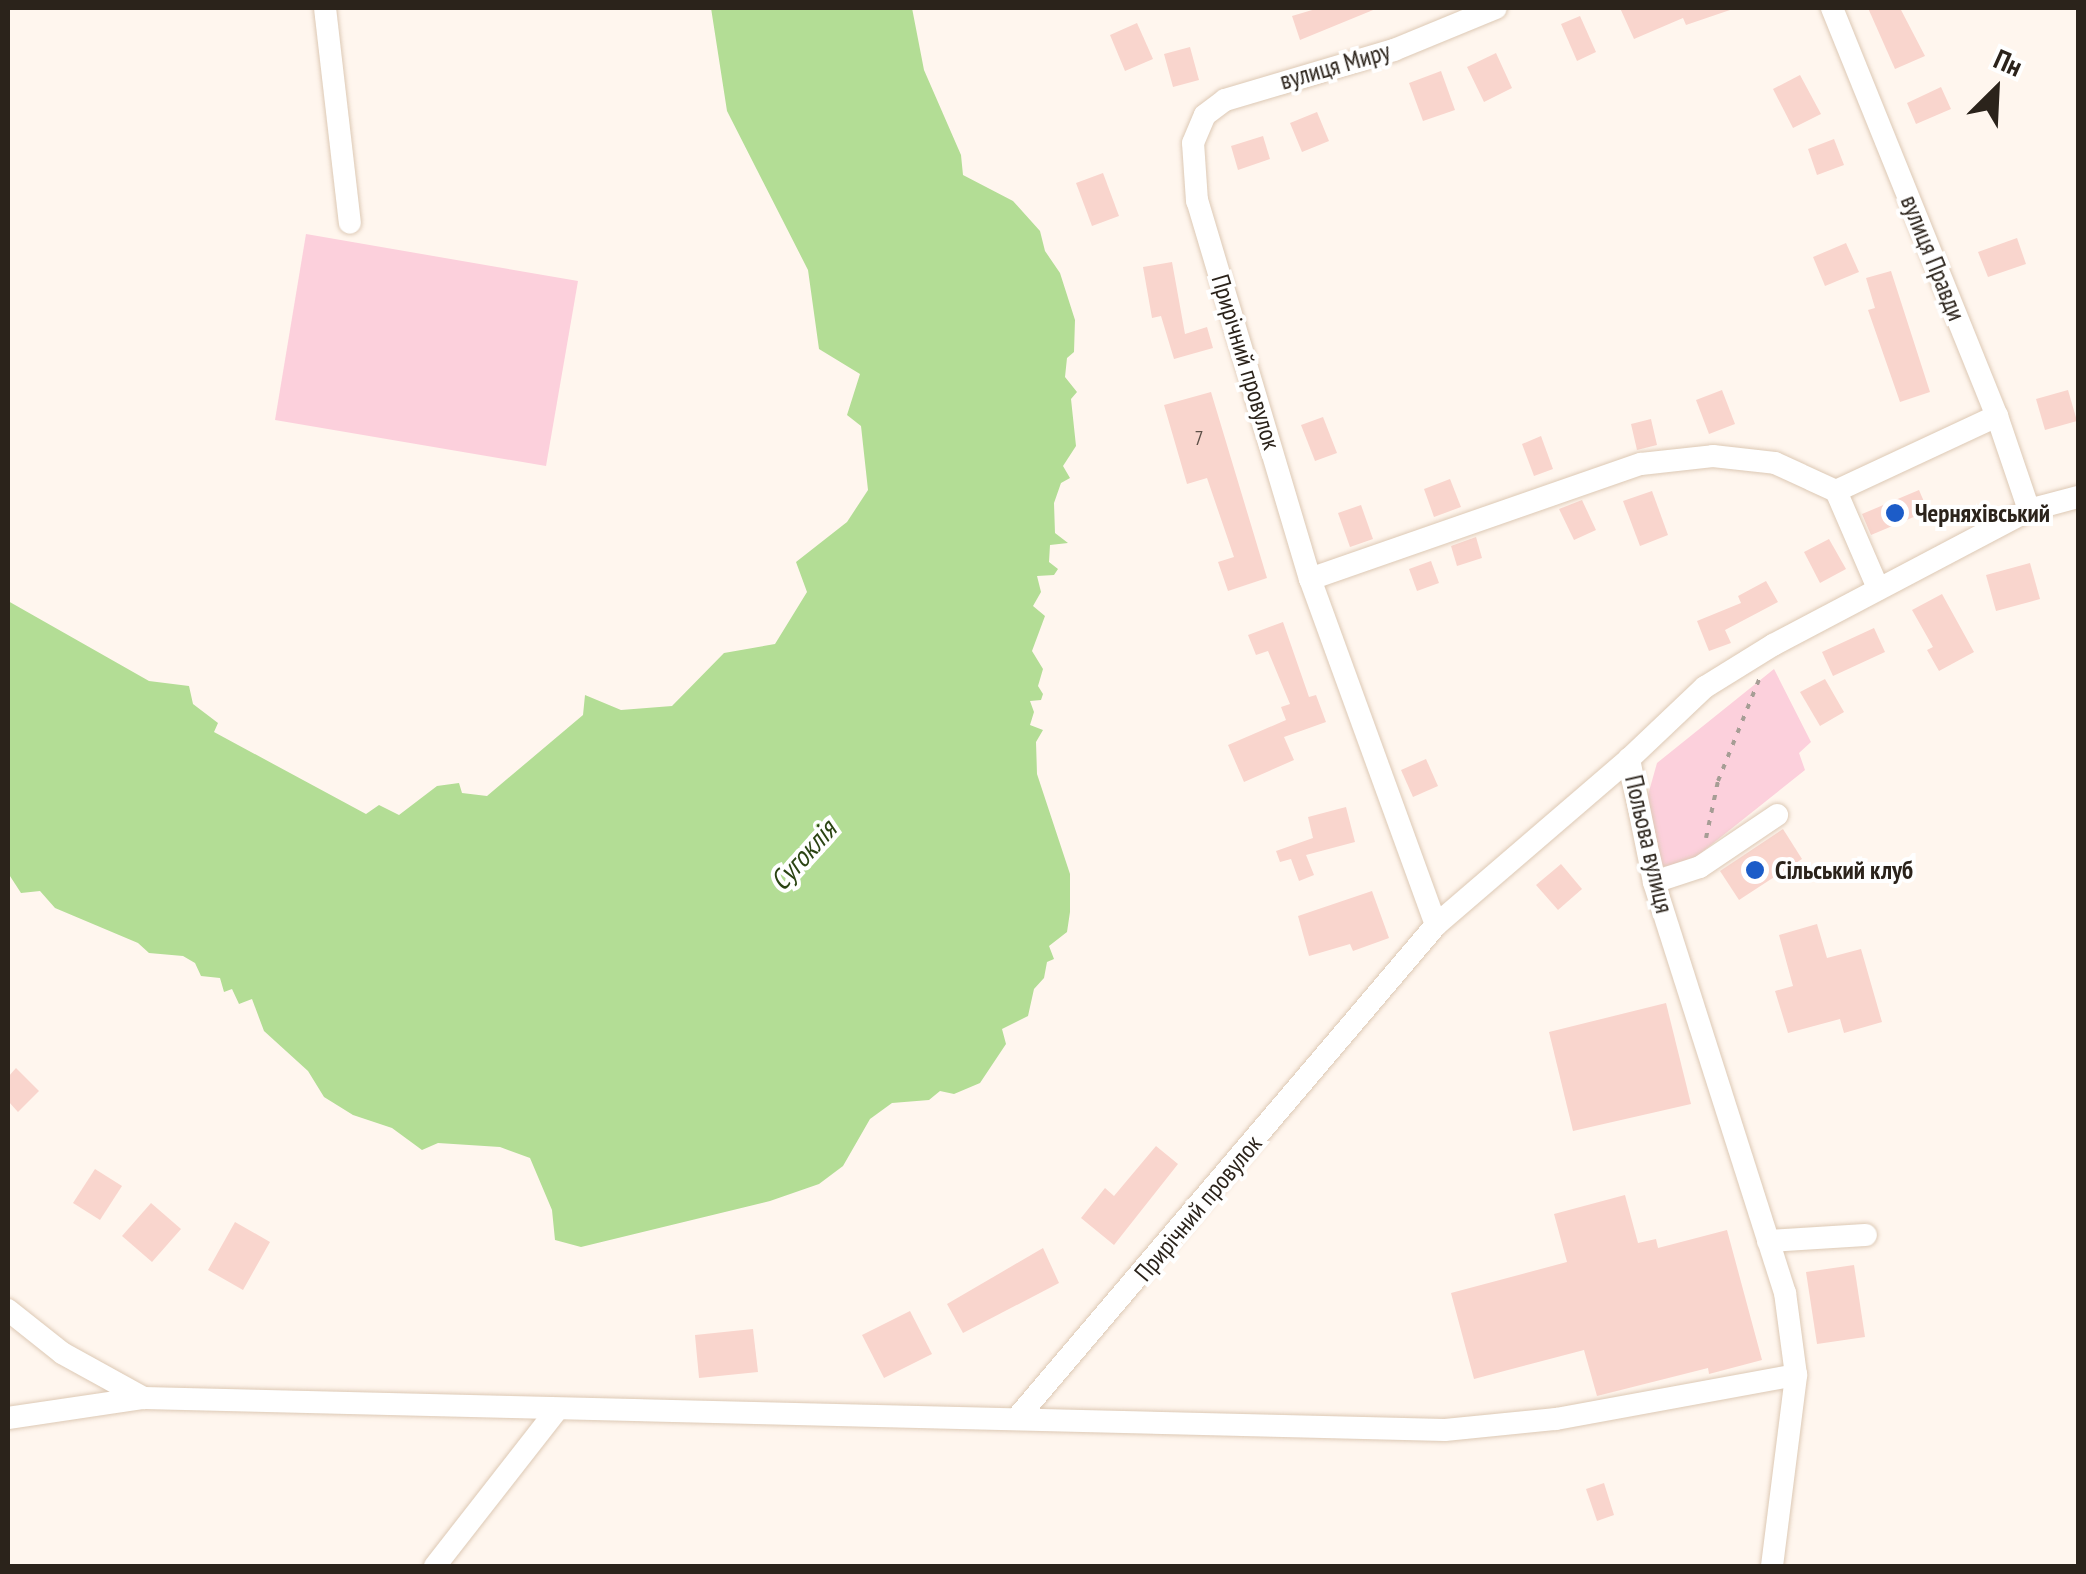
<!DOCTYPE html>
<html>
<head>
<meta charset="utf-8">
<style>
  body { margin:0 }
  #map { position:relative; width:2086px; height:1574px; overflow:hidden; background:#fff6ee; font-family:"PT Sans Narrow",sans-serif }
  div>[style] { position:absolute }
  .green>* { inset:0; background:#fcd0dc }
  .water>* { inset:0; background:#b3dd95 }
  .building>* { inset:0; background:#f9d5cd }
  .path>* { height:4px; margin-top:-2px; transform-origin:0; background:repeating-linear-gradient(90deg,#a69d95 0 5px,transparent 0 13px) }
  .roads { filter:drop-shadow(0 0 2px #ddc9b5) drop-shadow(0 0 2px #ddc9b5) }
  .minor>* { height:22px; margin:-11px; padding:0 11px; transform-origin:11px; border-radius:11px; background:#fff }
  .dots>* { width:28px; height:28px; translate:-50% -50%; box-sizing:border-box; border:5px solid #fff; border-radius:50% }
  span { translate:-50% -50%; white-space:nowrap; text-align:center; line-height:1.15; -webkit-text-stroke:8px #fff; paint-order:stroke }
  .number-label { font-size:20px; color:#5e5048 }
  .number-label span { -webkit-text-stroke-width:0 }
  .street-label { font-size:25px; color:#2b231b }
  .poi-label { font-size:25px; color:#2b231b; font-weight:700 }
  .left { translate:0 -50%; text-align:left }
  .water-label { font-size:28px; color:#2b4413; font-style:italic }
  .frame { position:absolute; inset:0; border:10px solid #2b231b; pointer-events:none }
  .north { position:absolute; left:1946px; top:40px; width:100px; height:100px; -webkit-text-stroke:8px #fff; paint-order:stroke; rotate:24deg; font-size:28px; font-weight:700; line-height:40px; text-align:center; color:#2b231b }
  .north::after { content:''; display:block; margin:auto; width:35px; height:45px; background:#2b231b; clip-path:polygon(50% 0,100% 100%,50% 72%,0 100%) }
</style>
</head>
<body>
<div id="map">
  <div class="green">
    <div style="clip-path:polygon(306px 234px,578px 281px,546px 466px,275px 420px)"></div>
    <div style="clip-path:polygon(1774px 669px,1811px 742px,1799px 753px,1805px 770px,1682px 868px,1662px 866px,1652px 846px,1648px 795px,1657px 763px)"></div>
  </div>
  <div class="water">
    <div style="clip-path:polygon(711px 8px,912px 8px,924px 70px,961px 155px,963px 175px,1013px 201px,1040px 231px,1045px 251px,1060px 273px,1075px 320px,1074px 352px,1067px 358px,1065px 377px,1077px 392px,1071px 399px,1076px 446px,1063px 466px,1070px 478px,1061px 483px,1054px 503px,1055px 533px,1068px 543px,1050px 545px,1049px 562px,1058px 569px,1054px 575px,1037px 576px,1041px 592px,1033px 606px,1045px 616px,1032px 651px,1043px 669px,1038px 686px,1043px 694px,1041px 700px,1030px 701px,1034px 712px,1030px 725px,1043px 730px,1036px 742px,1037px 774px,1070px 874px,1070px 912px,1067px 932px,1049px 946px,1054px 959px,1047px 962px,1044px 978px,1034px 989px,1028px 1016px,1002px 1029px,1006px 1044px,980px 1083px,954px 1094px,940px 1091px,929px 1100px,892px 1103px,870px 1119px,843px 1166px,819px 1184px,770px 1201px,581px 1247px,555px 1240px,552px 1210px,530px 1158px,500px 1147px,438px 1143px,422px 1150px,392px 1128px,353px 1115px,324px 1097px,308px 1071px,264px 1031px,252px 999px,239px 1004px,232px 989px,224px 992px,220px 978px,201px 976px,195px 963px,183px 956px,149px 953px,138px 943px,55px 908px,40px 891px,21px 893px,8px 873px,8px 601px,149px 681px,189px 686px,193px 704px,218px 723px,214px 732px,366px 814px,379px 805px,399px 815px,437px 786px,459px 783px,462px 793px,487px 796px,583px 715px,585px 695px,621px 710px,672px 706px,724px 653px,775px 644px,807px 592px,796px 562px,847px 522px,868px 490px,861px 426px,847px 415px,860px 374px,819px 349px,808px 270px,727px 111px)"></div>
  </div>
  <div class="building">
    <div style="clip-path:polygon(1319px 8px,1378px 8px,1300px 40px,1292px 16px)"></div>
    <div style="clip-path:polygon(1620px 8px,1730px 8px,1730px 10px,1686px 25px,1683px 18px,1634px 39px)"></div>
    <div style="clip-path:polygon(1868px 8px,1900px 8px,1925px 56px,1895px 69px)"></div>
    <div style="clip-path:polygon(1580px 16px,1596px 52px,1577px 61px,1561px 24px)"></div>
    <div style="clip-path:polygon(1137px 23px,1153px 59px,1125px 71px,1110px 35px)"></div>
    <div style="clip-path:polygon(1190px 47px,1199px 80px,1173px 87px,1164px 54px)"></div>
    <div style="clip-path:polygon(1496px 53px,1512px 88px,1484px 102px,1467px 67px)"></div>
    <div style="clip-path:polygon(1441px 71px,1455px 110px,1423px 121px,1409px 83px)"></div>
    <div style="clip-path:polygon(1800px 75px,1821px 114px,1793px 128px,1773px 89px)"></div>
    <div style="clip-path:polygon(1941px 87px,1951px 109px,1916px 124px,1907px 103px)"></div>
    <div style="clip-path:polygon(1317px 112px,1329px 141px,1302px 152px,1290px 123px)"></div>
    <div style="clip-path:polygon(1263px 136px,1270px 159px,1238px 170px,1231px 146px)"></div>
    <div style="clip-path:polygon(1834px 139px,1844px 165px,1817px 175px,1808px 149px)"></div>
    <div style="clip-path:polygon(1103px 173px,1119px 216px,1092px 226px,1076px 183px)"></div>
    <div style="clip-path:polygon(2017px 238px,2026px 264px,1988px 277px,1978px 252px)"></div>
    <div style="clip-path:polygon(1846px 243px,1859px 272px,1825px 286px,1813px 257px)"></div>
    <div style="clip-path:polygon(1172px 262px,1185px 334px,1207px 327px,1213px 348px,1174px 359px,1161px 316px,1152px 318px,1143px 267px)"></div>
    <div style="clip-path:polygon(1891px 271px,1930px 392px,1900px 402px,1868px 310px,1875px 308px,1866px 278px)"></div>
    <div style="clip-path:polygon(1722px 390px,1735px 424px,1709px 434px,1696px 400px)"></div>
    <div style="clip-path:polygon(2068px 390px,2077px 421px,2045px 430px,2036px 399px)"></div>
    <div style="clip-path:polygon(1211px 392px,1267px 578px,1228px 591px,1218px 562px,1234px 557px,1207px 478px,1187px 484px,1164px 405px)"></div>
    <div style="clip-path:polygon(1323px 417px,1337px 453px,1315px 461px,1301px 425px)"></div>
    <div style="clip-path:polygon(1651px 419px,1657px 445px,1637px 450px,1631px 424px)"></div>
    <div style="clip-path:polygon(1541px 436px,1553px 469px,1534px 476px,1522px 444px)"></div>
    <div style="clip-path:polygon(1450px 479px,1461px 507px,1434px 517px,1424px 489px)"></div>
    <div style="clip-path:polygon(1919px 490px,1928px 511px,1871px 535px,1862px 514px)"></div>
    <div style="clip-path:polygon(1652px 491px,1668px 535px,1640px 546px,1623px 501px)"></div>
    <div style="clip-path:polygon(1582px 500px,1596px 530px,1574px 540px,1559px 509px)"></div>
    <div style="clip-path:polygon(1361px 505px,1373px 539px,1350px 547px,1338px 513px)"></div>
    <div style="clip-path:polygon(1476px 537px,1482px 558px,1457px 566px,1451px 546px)"></div>
    <div style="clip-path:polygon(1829px 539px,1846px 569px,1820px 583px,1804px 552px)"></div>
    <div style="clip-path:polygon(1431px 561px,1439px 583px,1417px 591px,1409px 569px)"></div>
    <div style="clip-path:polygon(2030px 563px,2040px 599px,1996px 611px,1986px 575px)"></div>
    <div style="clip-path:polygon(1766px 581px,1778px 602px,1725px 630px,1731px 643px,1709px 651px,1697px 621px,1741px 603px,1738px 596px)"></div>
    <div style="clip-path:polygon(1942px 594px,1974px 652px,1939px 671px,1927px 650px,1933px 647px,1912px 610px)"></div>
    <div style="clip-path:polygon(1283px 622px,1309px 697px,1316px 695px,1326px 722px,1284px 737px,1294px 760px,1244px 782px,1228px 745px,1286px 720px,1281px 707px,1290px 704px,1268px 651px,1256px 655px,1248px 635px)"></div>
    <div style="clip-path:polygon(1874px 628px,1885px 652px,1833px 676px,1822px 652px)"></div>
    <div style="clip-path:polygon(1825px 679px,1844px 712px,1820px 726px,1800px 692px)"></div>
    <div style="clip-path:polygon(1426px 759px,1438px 786px,1413px 797px,1401px 770px)"></div>
    <div style="clip-path:polygon(1346px 807px,1355px 842px,1306px 855px,1314px 875px,1299px 881px,1291px 859px,1280px 862px,1276px 851px,1313px 838px,1308px 817px)"></div>
    <div style="clip-path:polygon(1783px 829px,1802px 859px,1739px 900px,1720px 871px)"></div>
    <div style="clip-path:polygon(1561px 864px,1582px 889px,1558px 910px,1536px 885px)"></div>
    <div style="clip-path:polygon(1372px 891px,1389px 938px,1353px 951px,1350px 944px,1309px 956px,1298px 916px)"></div>
    <div style="clip-path:polygon(1817px 924px,1827px 958px,1861px 949px,1882px 1022px,1844px 1033px,1840px 1019px,1788px 1033px,1775px 991px,1793px 986px,1779px 935px)"></div>
    <div style="clip-path:polygon(1666px 1003px,1691px 1104px,1573px 1131px,1549px 1032px)"></div>
    <div style="clip-path:polygon(16px 1068px,39px 1091px,18px 1112px,8px 1101px,8px 1077px)"></div>
    <div style="clip-path:polygon(1156px 1146px,1178px 1164px,1114px 1245px,1081px 1218px,1105px 1188px,1114px 1196px)"></div>
    <div style="clip-path:polygon(95px 1169px,122px 1186px,100px 1220px,73px 1203px)"></div>
    <div style="clip-path:polygon(1625px 1195px,1638px 1243px,1656px 1239px,1658px 1248px,1727px 1230px,1762px 1360px,1709px 1374px,1708px 1368px,1597px 1396px,1584px 1350px,1474px 1379px,1451px 1293px,1567px 1262px,1554px 1214px)"></div>
    <div style="clip-path:polygon(151px 1203px,181px 1229px,152px 1262px,122px 1236px)"></div>
    <div style="clip-path:polygon(235px 1222px,270px 1242px,243px 1290px,208px 1270px)"></div>
    <div style="clip-path:polygon(1043px 1248px,1059px 1283px,963px 1333px,947px 1304px)"></div>
    <div style="clip-path:polygon(1854px 1265px,1865px 1337px,1817px 1344px,1806px 1272px)"></div>
    <div style="clip-path:polygon(910px 1311px,932px 1354px,884px 1378px,862px 1335px)"></div>
    <div style="clip-path:polygon(753px 1329px,758px 1372px,699px 1378px,695px 1335px)"></div>
    <div style="clip-path:polygon(1604px 1483px,1614px 1515px,1597px 1521px,1586px 1489px)"></div>
  </div>
  <div class="path">
    <div style="left:1706px;top:838px;width:58px;rotate:-78.1deg"></div>
    <div style="left:1718px;top:781px;width:112px;rotate:-68deg"></div>
  </div>
  <div class="roads">
    <div class="minor">
      <div style="left:325px;top:8px;width:216px;rotate:83.4deg"></div>
      <div style="left:1832px;top:8px;width:440px;rotate:68deg"></div>
      <div style="left:1997px;top:416px;width:99px;rotate:71.2deg"></div>
      <div style="left:1836px;top:491px;width:178px;rotate:-25deg"></div>
      <div style="left:1836px;top:491px;width:106px;rotate:66.6deg"></div>
      <div style="left:1310px;top:579px;width:395px;rotate:-106.6deg"></div>
      <div style="left:1197px;top:201px;width:58px;rotate:-93.9deg"></div>
      <div style="left:1193px;top:143px;width:30px;rotate:-67deg"></div>
      <div style="left:1205px;top:115px;width:25px;rotate:-37deg"></div>
      <div style="left:1225px;top:100px;width:176px;rotate:-16.5deg"></div>
      <div style="left:1394px;top:50px;width:110px;rotate:-22.4deg"></div>
      <div style="left:1654px;top:882px;width:48px;rotate:-18.1deg"></div>
      <div style="left:1700px;top:867px;width:93px;rotate:-34deg"></div>
      <div style="left:1436px;top:925px;width:255px;rotate:-40.7deg"></div>
      <div style="left:1768px;top:1241px;width:98px;rotate:-3.5deg"></div>
      <div style="left:8px;top:1310px;width:69px;rotate:38.5deg"></div>
      <div style="left:62px;top:1353px;width:94px;rotate:28.8deg"></div>
      <div style="left:1018px;top:1417px;width:646px;rotate:-49.65deg"></div>
      <div style="left:1436px;top:925px;width:368px;rotate:-110deg"></div>
      <div style="left:1310px;top:579px;width:350px;rotate:-19.2deg"></div>
      <div style="left:1641px;top:464px;width:72px;rotate:-6.3deg"></div>
      <div style="left:1713px;top:456px;width:62px;rotate:6.4deg"></div>
      <div style="left:1775px;top:463px;width:67px;rotate:24.7deg"></div>
      <div style="left:8px;top:1418px;width:137px;rotate:-8.4deg"></div>
      <div style="left:144px;top:1398px;width:1301px;rotate:1.41deg"></div>
      <div style="left:1445px;top:1430px;width:112px;rotate:-5.7deg"></div>
      <div style="left:1556px;top:1419px;width:244px;rotate:-10.4deg"></div>
      <div style="left:435px;top:1566px;width:198px;rotate:-52deg"></div>
      <div style="left:1772px;top:1566px;width:193px;rotate:-82.8deg"></div>
      <div style="left:1796px;top:1375px;width:83px;rotate:-97.6deg"></div>
      <div style="left:1785px;top:1293px;width:431px;rotate:-107.7deg"></div>
      <div style="left:1654px;top:882px;width:126px;rotate:-101.5deg"></div>
      <div style="left:1629px;top:759px;width:105px;rotate:-43.5deg"></div>
      <div style="left:1705px;top:687px;width:80px;rotate:-31.7deg"></div>
      <div style="left:1773px;top:645px;width:289px;rotate:-27.8deg"></div>
      <div style="left:2029px;top:510px;width:51px;rotate:-14.9deg"></div>
    </div>
  </div>
  <div class="dots">
    <div style="left:1895px;top:513px;background:#1c5cc8"></div>
    <div style="left:1755px;top:870px;background:#1c5cc8"></div>
  </div>
  <div class="number-label">
    <span style="left:1199px;top:438px">7</span>
  </div>
  <div class="street-label">
    <span style="left:1335px;top:66px;rotate:-16deg">вулиця Миру</span>
    <span style="left:1933px;top:258px;rotate:68deg">вулиця Правди</span>
    <span style="left:1246px;top:362px;rotate:73deg">Прирічний провулок</span>
    <span style="left:1649px;top:844px;rotate:77deg">Польова вулиця</span>
    <span style="left:1198px;top:1208px;rotate:-50deg">Прирічний провулок</span>
  </div>
  <div class="poi-label">
    <span class="left" style="left:1915px;top:513px">Черняхівський</span>
    <span class="left" style="left:1775px;top:870px">Сільський клуб</span>
  </div>
  <div class="water-label">
    <span style="left:803px;top:855px;rotate:-48deg">Сугоклія</span>
  </div>
  <div class="frame"></div>
  <div class="north">Пн</div>
</div>
</body>
</html>
